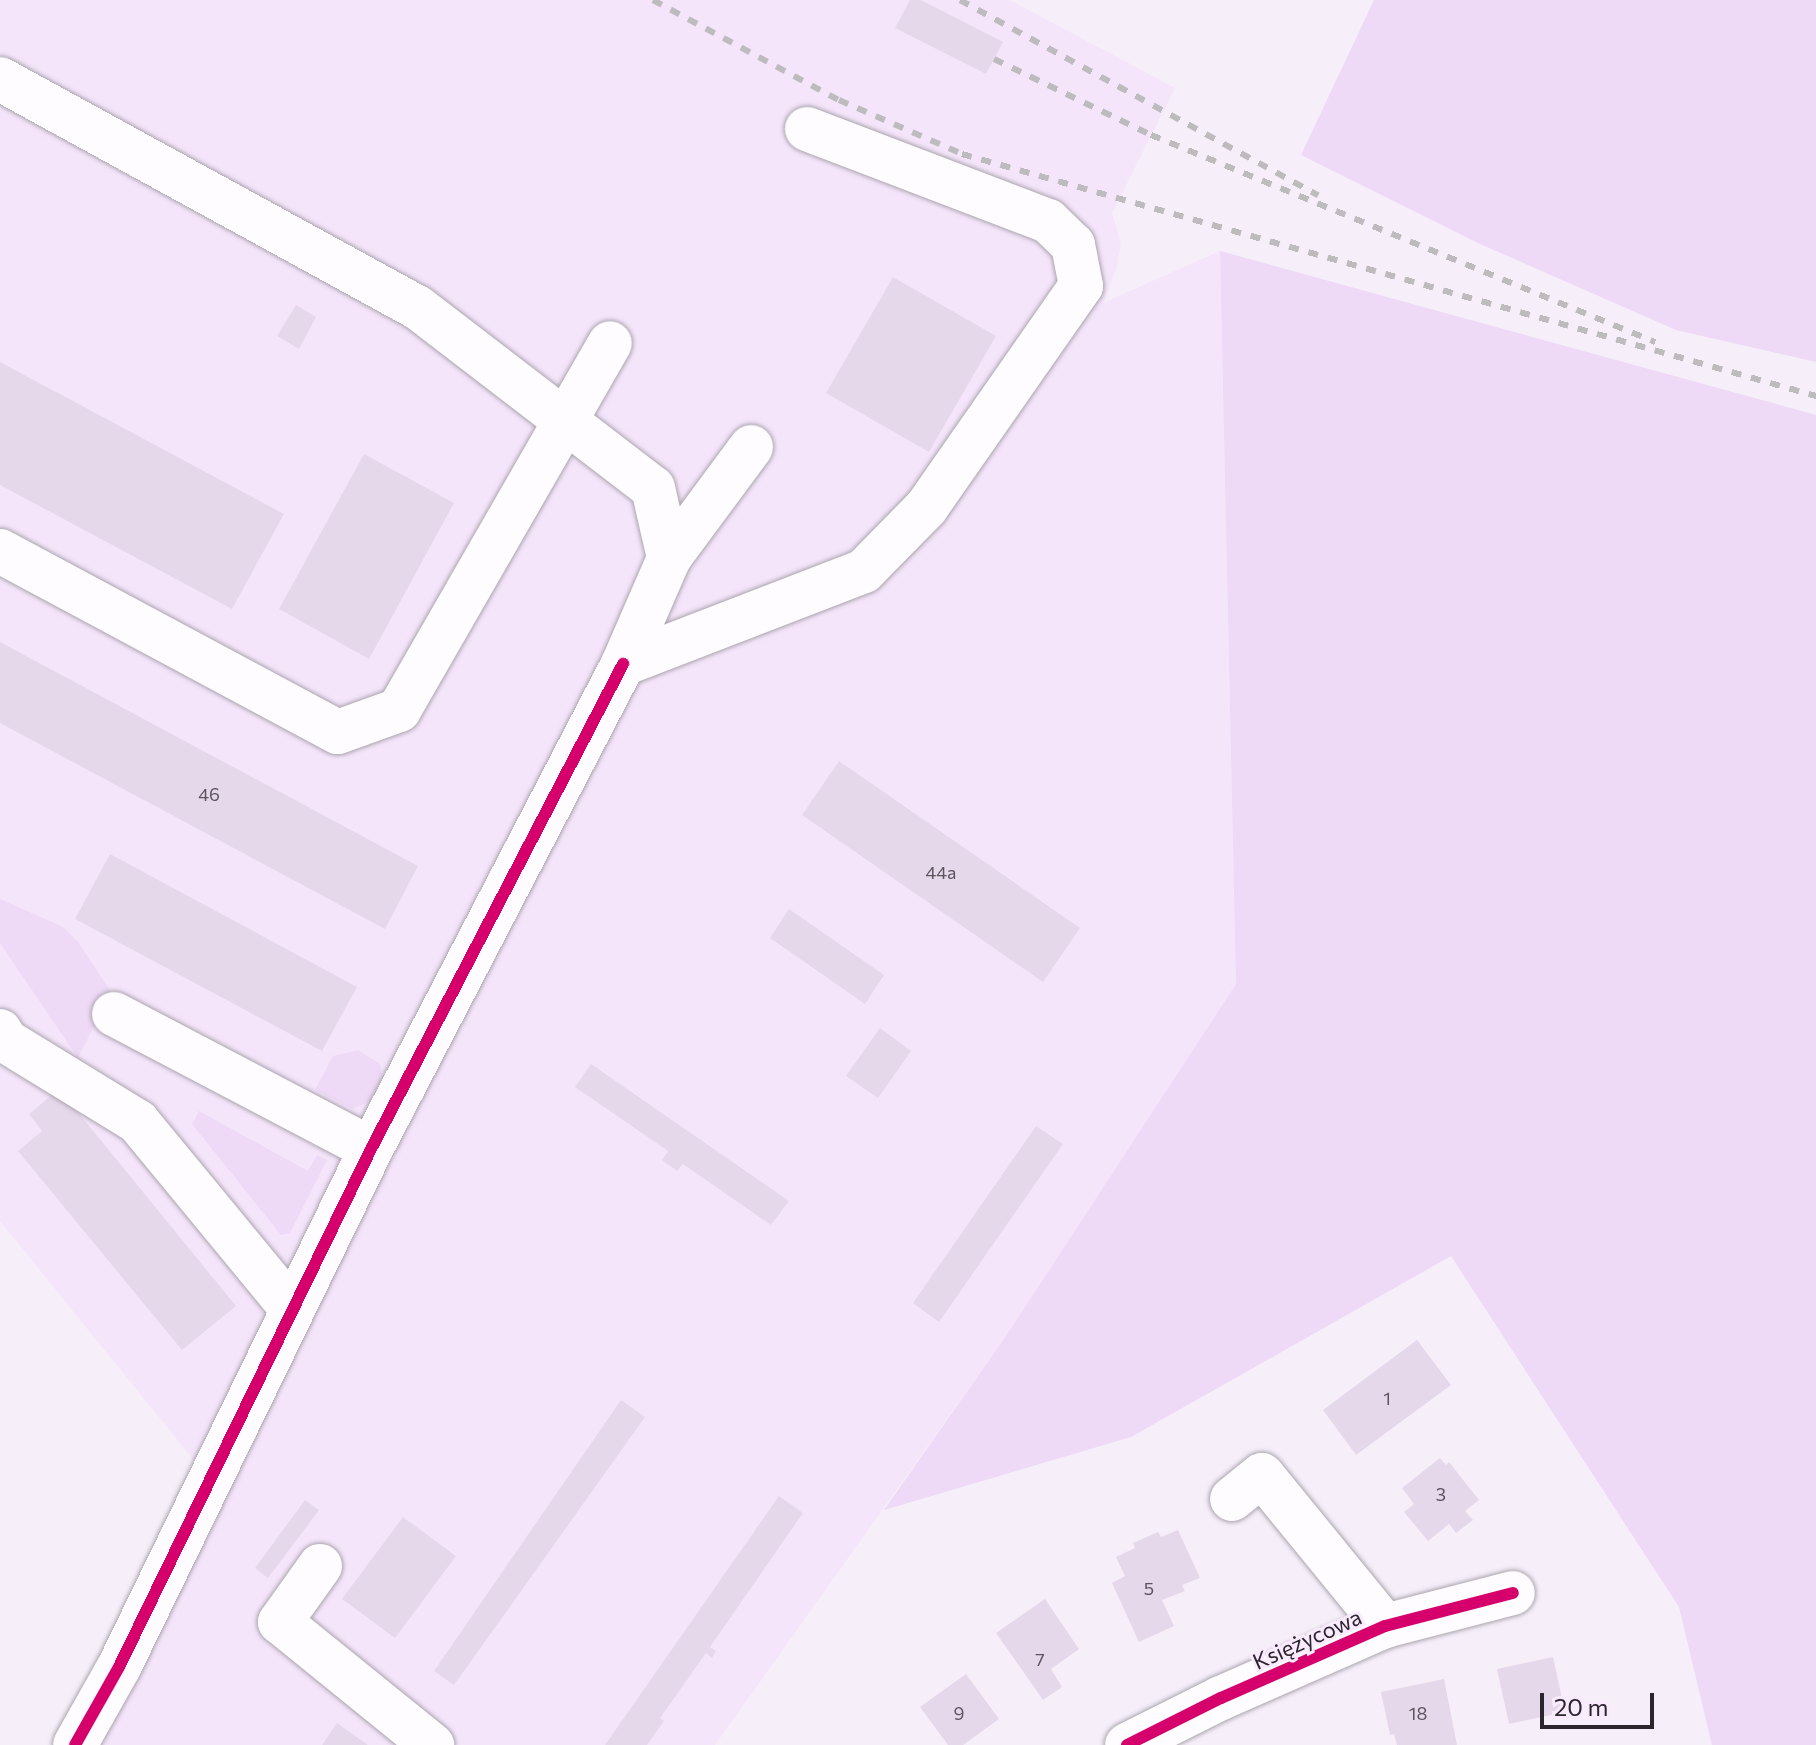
<!DOCTYPE html>
<html>
<head>
<meta charset="utf-8">
<style>
  body { margin:0 }
  #map { position:relative; width:1816px; height:1745px; overflow:hidden; background:#f6eef9; font-family:Commissioner,sans-serif }
  div>[style] { position:absolute }
  .built>* { inset:0; background:#f5e5fb }
  .green>* { inset:0; background:#eed9f6 }
  .building>* { inset:0; background:#e6d8eb }
  .roads { filter:drop-shadow(0 0 2px #aba5ae) drop-shadow(0 0 2px #aba5ae) }
  .minor>* { height:44px; margin:-22px; padding:0 22px; transform-origin:22px; border-radius:22px; background:#fefcfe }
  .rail>* { height:6px; margin-top:-3px; transform-origin:0; background:repeating-linear-gradient(90deg,#bdbbbe 0 10px,transparent 0 20px) }
  .cycleway>* { height:12px; margin:-6px; padding:0 6px; transform-origin:6px; border-radius:6px; background:#d6006c }
  span { translate:-50% -50%; white-space:nowrap; text-align:center; line-height:1.15; -webkit-text-stroke:6px #f9eafd; paint-order:stroke }
  .number-label { font-size:18px; color:#5b535e }
  .number-label span { -webkit-text-stroke-width:0 }
  .street-label { font-size:22px; color:#2b252d }
  .scale { position:absolute; left:1540px; top:1693px; width:114px; height:36px; box-sizing:border-box; border:4px solid #2b252d; border-top:0; padding-left:10px; font-size:24px; line-height:28px; white-space:nowrap; color:#2b252d; -webkit-text-stroke:6px #f9eafd; paint-order:stroke }
</style>
</head>
<body>
<div id="map">
  <div class="built">
    <div style="clip-path:polygon(0 0,1010px 0,1175px 88px,1112px 213px,1121px 244px,1117px 267px,1103px 303px,1220px 251px,1236px 984px,1006px 1336px,715px 1745px,97px 1745px,222px 1495px,0 1221px)"></div>
  </div>
  <div class="green">
    <div style="clip-path:polygon(1374px 0,1816px 0,1816px 362px,1676px 330px,1478px 243px,1301px 155px)"></div>
    <div style="clip-path:polygon(1220px 251px,1816px 415px,1816px 1745px,1712px 1745px,1679px 1607px,1451px 1256px,1131px 1437px,884px 1510px,1006px 1336px,1236px 984px)"></div>
    <div style="clip-path:polygon(0 899px,63px 927px,78px 942px,111px 992px,78px 1058px,0 943px)"></div>
    <div style="clip-path:polygon(358px 1050px,380px 1064px,384px 1082px,373px 1100px,352px 1109px,315px 1090px,333px 1056px)"></div>
    <div style="clip-path:polygon(199px 1111px,308px 1171px,317px 1155px,327px 1160px,290px 1233px,281px 1235px,192px 1124px)"></div>
  </div>
  <div class="building">
    <div style="clip-path:polygon(910px 0,921px 0,1003px 42px,986px 74px,895px 28px)"></div>
    <div style="clip-path:polygon(893px 277px,996px 336px,929px 452px,826px 393px)"></div>
    <div style="clip-path:polygon(296px 305px,316px 317px,299px 349px,277px 336px)"></div>
    <div style="clip-path:polygon(0 362px,284px 514px,232px 609px,0 485px)"></div>
    <div style="clip-path:polygon(364px 454px,454px 503px,369px 659px,279px 609px)"></div>
    <div style="clip-path:polygon(0 642px,418px 866px,385px 929px,0 723px)"></div>
    <div style="clip-path:polygon(839px 761px,1080px 928px,1043px 982px,802px 815px)"></div>
    <div style="clip-path:polygon(110px 854px,357px 987px,322px 1051px,75px 919px)"></div>
    <div style="clip-path:polygon(789px 909px,884px 975px,865px 1004px,770px 938px)"></div>
    <div style="clip-path:polygon(880px 1028px,911px 1051px,878px 1098px,846px 1076px)"></div>
    <div style="clip-path:polygon(591px 1064px,789px 1201px,771px 1225px,683px 1164px,677px 1171px,662px 1160px,668px 1151px,575px 1087px)"></div>
    <div style="clip-path:polygon(59px 1089px,236px 1306px,182px 1350px,18px 1151px,42px 1131px,29px 1114px)"></div>
    <div style="clip-path:polygon(1036px 1126px,1063px 1144px,939px 1322px,913px 1303px)"></div>
    <div style="clip-path:polygon(1417px 1340px,1451px 1385px,1356px 1455px,1323px 1410px)"></div>
    <div style="clip-path:polygon(621px 1400px,645px 1417px,454px 1685px,434px 1671px)"></div>
    <div style="clip-path:polygon(1440px 1458px,1446px 1465px,1449px 1462px,1479px 1500px,1465px 1511px,1473px 1520px,1456px 1533px,1449px 1524px,1428px 1541px,1404px 1512px,1414px 1504px,1402px 1488px)"></div>
    <div style="clip-path:polygon(779px 1496px,803px 1513px,710px 1647px,716px 1651px,712px 1658px,706px 1653px,660px 1718px,664px 1721px,647px 1745px,605px 1745px)"></div>
    <div style="clip-path:polygon(305px 1500px,319px 1510px,268px 1578px,255px 1568px)"></div>
    <div style="clip-path:polygon(403px 1517px,456px 1556px,395px 1638px,342px 1599px)"></div>
    <div style="clip-path:polygon(1178px 1530px,1200px 1578px,1182px 1585px,1185px 1591px,1162px 1600px,1174px 1626px,1139px 1642px,1112px 1583px,1125px 1576px,1116px 1557px,1135px 1548px,1133px 1543px,1158px 1532px,1161px 1537px)"></div>
    <div style="clip-path:polygon(1045px 1599px,1079px 1649px,1051px 1669px,1062px 1687px,1043px 1700px,996px 1633px)"></div>
    <div style="clip-path:polygon(1553px 1657px,1565px 1712px,1509px 1724px,1497px 1669px)"></div>
    <div style="clip-path:polygon(966px 1674px,999px 1719px,963px 1745px,948px 1745px,920px 1707px)"></div>
    <div style="clip-path:polygon(1444px 1679px,1457px 1745px,1397px 1745px,1394px 1734px,1390px 1735px,1381px 1692px)"></div>
    <div style="clip-path:polygon(337px 1723px,368px 1745px,322px 1745px)"></div>
  </div>
  <div class="roads">
    <div class="minor">
      <div style="left:0;top:79px;width:475px;rotate:28.7deg"></div>
      <div style="left:417px;top:307px;width:297px;rotate:37.5deg"></div>
      <div style="left:653px;top:488px;width:72px;rotate:77.1deg"></div>
      <div style="left:0;top:551px;width:383px;rotate:28.2deg"></div>
      <div style="left:338px;top:732px;width:65px;rotate:-19.8deg"></div>
      <div style="left:399px;top:710px;width:423px;rotate:-60.1deg"></div>
      <div style="left:623px;top:664px;width:258px;rotate:-21.1deg"></div>
      <div style="left:864px;top:571px;width:88px;rotate:-45.5deg"></div>
      <div style="left:926px;top:508px;width:271px;rotate:-55.1deg"></div>
      <div style="left:1081px;top:286px;width:42px;rotate:-101deg"></div>
      <div style="left:1073px;top:245px;width:35px;rotate:-136deg"></div>
      <div style="left:1048px;top:221px;width:258px;rotate:-159.1deg"></div>
      <div style="left:114px;top:1014px;width:290px;rotate:27.7deg"></div>
      <div style="left:0;top:1031px;width:12px;rotate:59deg"></div>
      <div style="left:6px;top:1041px;width:155px;rotate:31.5deg"></div>
      <div style="left:138px;top:1122px;width:242px;rotate:50.5deg"></div>
      <div style="left:1232px;top:1499px;width:38px;rotate:-39deg"></div>
      <div style="left:1262px;top:1475px;width:195px;rotate:50.8deg"></div>
      <div style="left:320px;top:1566px;width:69px;rotate:125.5deg"></div>
      <div style="left:280px;top:1622px;width:196px;rotate:39deg"></div>
      <div style="left:75px;top:1745px;width:90px;rotate:-60.6deg"></div>
      <div style="left:119px;top:1667px;width:576px;rotate:-64.06deg"></div>
      <div style="left:371px;top:1149px;width:547px;rotate:-62.54deg"></div>
      <div style="left:623px;top:664px;width:116px;rotate:-66.5deg"></div>
      <div style="left:669px;top:558px;width:138px;rotate:-53.5deg"></div>
      <div style="left:1127px;top:1745px;width:105px;rotate:-26.6deg"></div>
      <div style="left:1221px;top:1698px;width:179px;rotate:-23.7deg"></div>
      <div style="left:1385px;top:1626px;width:132px;rotate:-14.5deg"></div>
    </div>
  </div>
  <div class="rail">
    <div style="left:653px;top:0;width:211px;rotate:28.3deg"></div>
    <div style="left:839px;top:100px;width:134px;rotate:23.7deg"></div>
    <div style="left:962px;top:154px;width:888px;rotate:15.82deg"></div>
    <div style="left:960px;top:0;width:408px;rotate:28.6deg"></div>
    <div style="left:994px;top:59px;width:174px;rotate:25.8deg"></div>
    <div style="left:1151px;top:135px;width:545px;rotate:22.33deg"></div>
  </div>
  <div class="cycleway">
    <div style="left:75px;top:1745px;width:90px;rotate:-60.6deg"></div>
    <div style="left:119px;top:1667px;width:576px;rotate:-64.06deg"></div>
    <div style="left:371px;top:1149px;width:547px;rotate:-62.54deg"></div>
    <div style="left:1127px;top:1745px;width:105px;rotate:-26.6deg"></div>
    <div style="left:1221px;top:1698px;width:179px;rotate:-23.7deg"></div>
    <div style="left:1385px;top:1626px;width:132px;rotate:-14.5deg"></div>
  </div>
  <div class="number-label">
    <span style="left:209px;top:794px">46</span>
    <span style="left:941px;top:872px">44a</span>
    <span style="left:1387px;top:1398px">1</span>
    <span style="left:1441px;top:1494px">3</span>
    <span style="left:1149px;top:1588px">5</span>
    <span style="left:1040px;top:1659px">7</span>
    <span style="left:959px;top:1713px">9</span>
    <span style="left:1418px;top:1713px">18</span>
  </div>
  <div class="street-label">
    <span style="left:1307px;top:1639px;rotate:-24deg">Księżycowa</span>
  </div>
  <div class="scale">20 m</div>
</div>
</body>
</html>
